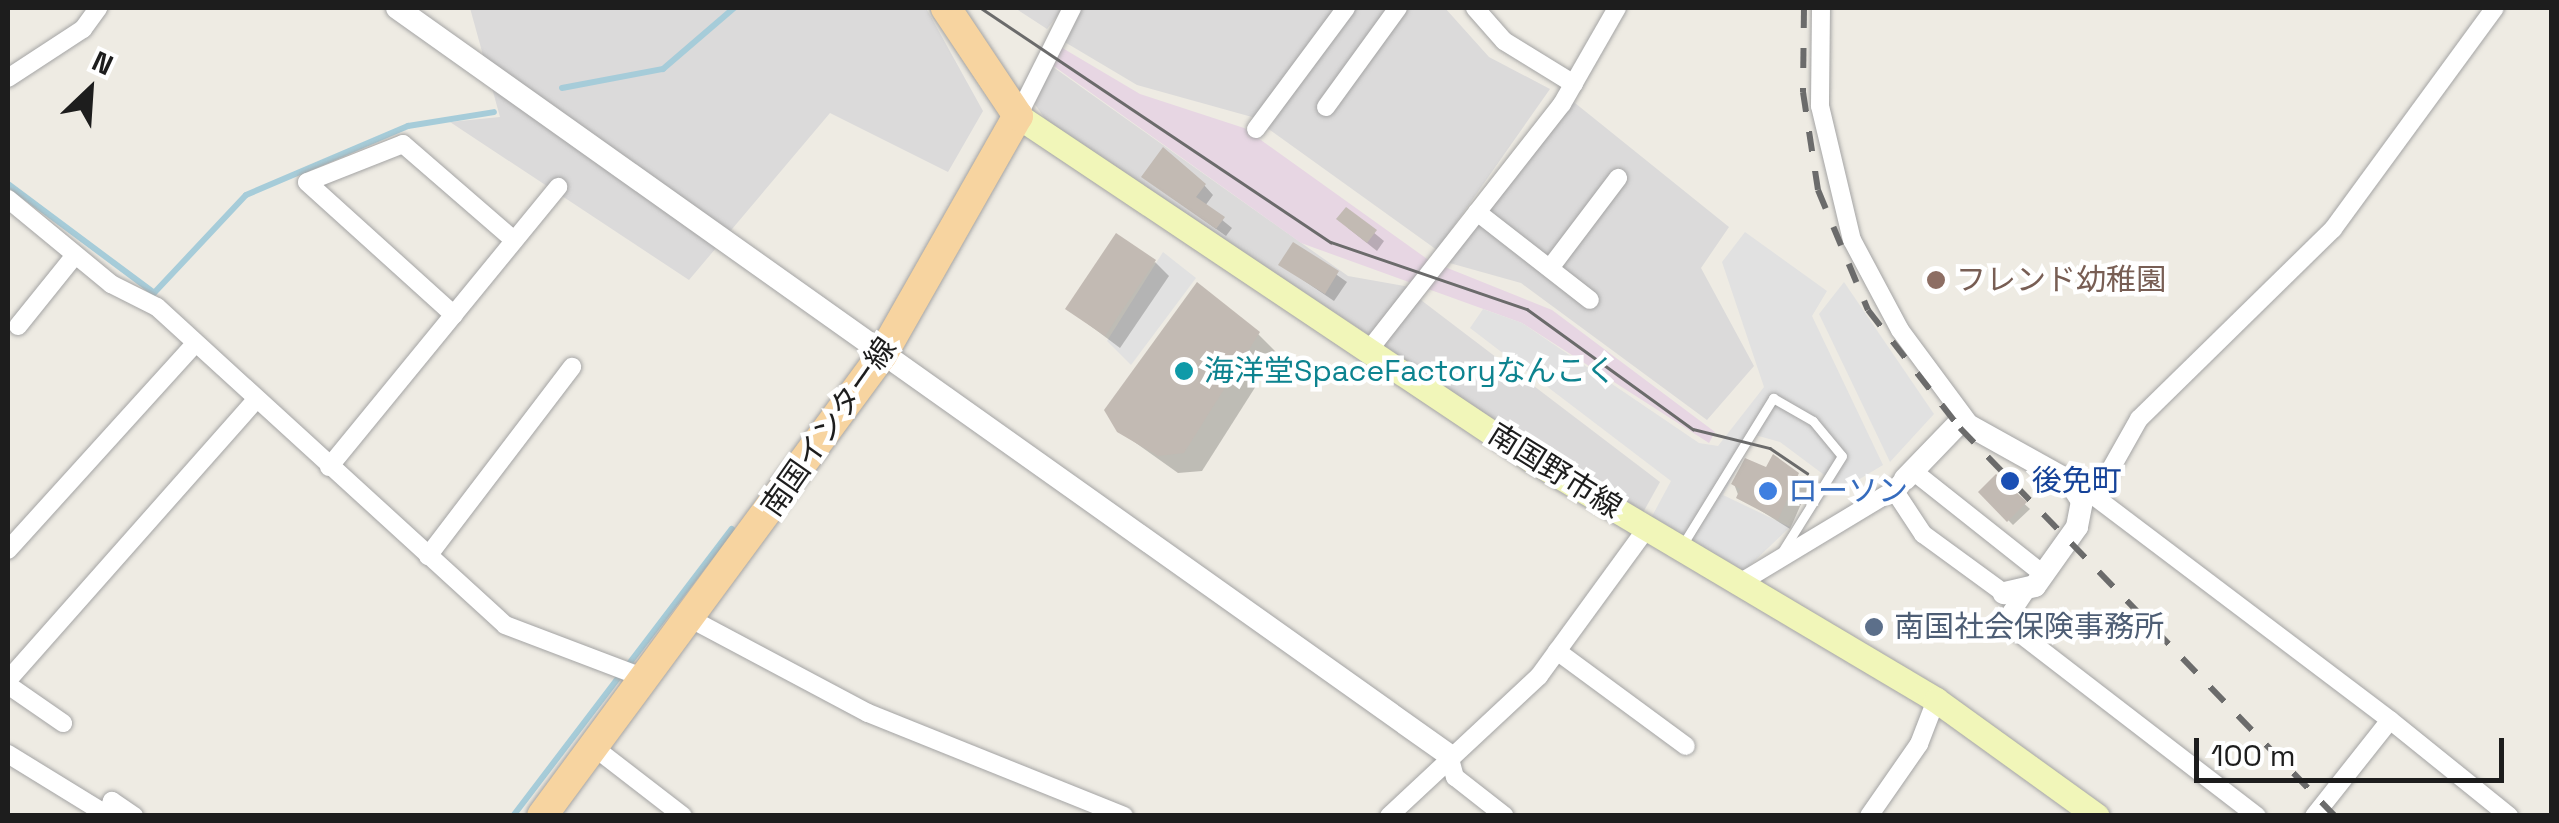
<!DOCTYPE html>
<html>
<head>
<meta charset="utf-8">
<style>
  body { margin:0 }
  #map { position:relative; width:2559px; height:823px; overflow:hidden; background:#eeebe3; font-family:"Space Grotesk","Noto Sans JP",sans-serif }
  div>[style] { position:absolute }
  .residential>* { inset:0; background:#dbdada }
  .industrial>* { inset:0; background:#e7d6e3 }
  .parking>* { inset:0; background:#e1e1e1 }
  .shadow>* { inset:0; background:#0003 }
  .stream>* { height:6px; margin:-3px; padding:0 3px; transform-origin:3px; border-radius:3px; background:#a6ccd9 }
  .building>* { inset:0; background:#c2bab3 }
  .roads { filter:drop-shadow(0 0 2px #a4a4a4) drop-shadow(0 0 2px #a4a4a4) }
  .service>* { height:9px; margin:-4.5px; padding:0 4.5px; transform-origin:4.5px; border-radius:4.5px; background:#fff }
  .minor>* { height:18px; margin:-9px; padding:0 9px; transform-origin:9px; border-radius:9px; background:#fff }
  .tertiary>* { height:22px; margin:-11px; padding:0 11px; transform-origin:11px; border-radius:11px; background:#fff }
  .secondary>* { height:25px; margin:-12.5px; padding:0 12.5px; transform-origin:12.5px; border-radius:12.5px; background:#f1f6b9 }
  .primary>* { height:30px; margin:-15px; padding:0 15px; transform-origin:15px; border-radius:15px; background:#f7d4a0 }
  .tram>* { height:2.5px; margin:-1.25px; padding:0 1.25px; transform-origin:1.25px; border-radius:1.25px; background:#6b6b6b }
  .rail>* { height:6px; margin-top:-3px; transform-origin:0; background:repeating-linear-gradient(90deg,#6b6b6b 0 20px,transparent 0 40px) }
  .dots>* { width:28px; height:28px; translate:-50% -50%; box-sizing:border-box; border:5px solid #fff; border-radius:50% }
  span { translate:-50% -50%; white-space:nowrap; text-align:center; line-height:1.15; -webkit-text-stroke:9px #fff; paint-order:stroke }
  .education-label { font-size:30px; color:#785e54 }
  .left { translate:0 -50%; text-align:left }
  .culture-label { font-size:30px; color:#0d838f }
  .street-label { font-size:30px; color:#1d1d1d }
  .transit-label { font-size:30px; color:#164399 }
  .shop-label { font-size:30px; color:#366cbe }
  .service-label { font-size:30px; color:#4e5e75 }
  .frame { position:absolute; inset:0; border:10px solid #1d1d1d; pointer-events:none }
  .north { position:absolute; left:40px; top:40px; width:100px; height:100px; -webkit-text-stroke:8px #fff; paint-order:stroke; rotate:25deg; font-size:28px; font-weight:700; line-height:40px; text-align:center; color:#1d1d1d }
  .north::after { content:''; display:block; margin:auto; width:35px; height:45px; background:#1d1d1d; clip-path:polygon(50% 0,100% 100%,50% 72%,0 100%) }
  .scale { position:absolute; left:2194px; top:738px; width:310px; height:45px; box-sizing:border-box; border:5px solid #1d1d1d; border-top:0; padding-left:12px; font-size:30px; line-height:35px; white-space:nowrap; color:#1d1d1d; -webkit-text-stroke:8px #fff; paint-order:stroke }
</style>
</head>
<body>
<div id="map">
  <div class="residential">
    <div style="clip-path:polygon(470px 8px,926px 8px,983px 111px,948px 172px,830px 113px,689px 280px,450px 122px,500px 117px)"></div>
    <div style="clip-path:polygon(1015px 8px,1063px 8px,1047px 29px)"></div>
    <div style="clip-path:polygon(1080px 8px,1445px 8px,1489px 57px,1550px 89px,1437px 250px,1252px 117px,1137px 85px,1063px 41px)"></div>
    <div style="clip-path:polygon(1046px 62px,1348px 276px,1410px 287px,1372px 337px,1050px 126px,1032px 100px)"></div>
    <div style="clip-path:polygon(1570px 99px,1729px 227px,1701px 268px,1754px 366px,1707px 420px,1521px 283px,1446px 262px)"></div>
    <div style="clip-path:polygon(1417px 297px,1660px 482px,1640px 518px,1379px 350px)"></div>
  </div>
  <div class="industrial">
    <div style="clip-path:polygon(1059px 46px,1140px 94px,1244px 128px,1430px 261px,1552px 310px,1715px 432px,1709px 443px,1522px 323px,1301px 243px,1048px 62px)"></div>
  </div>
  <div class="parking">
    <div style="clip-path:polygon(1745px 232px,1827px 291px,1812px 316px,1883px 465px,1843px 489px,1780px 442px,1755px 435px,1723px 495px,1790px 527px,1744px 571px,1650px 520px,1671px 481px,1470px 328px,1483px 309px,1522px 323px,1699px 443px,1718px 446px,1764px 387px,1722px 262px)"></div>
    <div style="clip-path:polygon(1163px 252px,1196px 278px,1131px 365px,1107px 341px)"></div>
    <div style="clip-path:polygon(1844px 282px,1934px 414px,1890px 462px,1819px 314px)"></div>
  </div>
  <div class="shadow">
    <div style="clip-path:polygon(1144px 177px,1204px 185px,1213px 195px,1205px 206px,1232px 228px,1226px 236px)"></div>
    <div style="clip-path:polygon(1346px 210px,1384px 241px,1377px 251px,1348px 228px)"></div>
    <div style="clip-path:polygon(1294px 245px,1347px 282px,1334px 301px,1281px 265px)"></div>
    <div style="clip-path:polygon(1155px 262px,1169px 276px,1120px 348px,1068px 309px)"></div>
    <div style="clip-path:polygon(1258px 334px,1277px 353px,1202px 471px,1178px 473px,1119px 431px)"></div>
    <div style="clip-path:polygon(1767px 470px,1809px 486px,1790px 529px,1739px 497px,1734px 484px)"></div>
    <div style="clip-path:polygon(1996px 478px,2030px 509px,2013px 525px,1981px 492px)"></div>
  </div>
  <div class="stream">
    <div style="left:562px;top:88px;width:103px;rotate:-10.7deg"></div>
    <div style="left:663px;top:69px;width:94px;rotate:-40.7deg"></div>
    <div style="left:8px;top:184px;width:182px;rotate:36.7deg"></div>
    <div style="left:154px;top:293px;width:134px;rotate:-46.8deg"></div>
    <div style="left:246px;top:195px;width:176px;rotate:-23.1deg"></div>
    <div style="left:408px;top:126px;width:87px;rotate:-9.2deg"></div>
    <div style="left:513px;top:816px;width:361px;rotate:-52.7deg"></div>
  </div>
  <div class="building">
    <div style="clip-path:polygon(1163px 147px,1206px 184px,1196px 197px,1225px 217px,1216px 229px,1141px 177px)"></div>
    <div style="clip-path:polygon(1346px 207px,1377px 230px,1367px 243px,1336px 219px)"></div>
    <div style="clip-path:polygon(1116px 233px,1156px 260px,1105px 336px,1065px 309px)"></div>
    <div style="clip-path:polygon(1293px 242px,1339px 271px,1325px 294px,1278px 265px)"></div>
    <div style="clip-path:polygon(1197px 282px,1260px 332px,1184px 453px,1158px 456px,1117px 432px,1104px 410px)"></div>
    <div style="clip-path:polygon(1773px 454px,1799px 473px,1778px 520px,1736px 498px,1740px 489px,1731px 484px,1745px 458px,1766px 467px)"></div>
    <div style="clip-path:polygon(1996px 474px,2027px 502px,2007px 522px,1978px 492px)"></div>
  </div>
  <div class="roads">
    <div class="service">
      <div style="left:1683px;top:544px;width:172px;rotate:-58.3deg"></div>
      <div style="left:1773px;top:398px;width:46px;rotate:29.9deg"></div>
      <div style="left:1813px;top:421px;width:45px;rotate:50.4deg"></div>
      <div style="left:1842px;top:456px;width:111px;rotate:122.1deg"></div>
    </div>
    <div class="minor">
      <div style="left:1475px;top:8px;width:44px;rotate:48.7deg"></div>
      <div style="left:1504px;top:41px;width:82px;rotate:31.6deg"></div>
      <div style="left:1821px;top:8px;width:98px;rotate:90.6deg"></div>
      <div style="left:1820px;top:106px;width:138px;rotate:76.6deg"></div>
      <div style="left:1852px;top:240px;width:102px;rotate:61.9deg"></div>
      <div style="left:1900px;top:330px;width:114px;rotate:53.5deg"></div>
      <div style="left:8px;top:78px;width:90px;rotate:-33.2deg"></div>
      <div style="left:83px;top:29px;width:26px;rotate:-54deg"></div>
      <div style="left:1326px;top:107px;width:122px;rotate:-54deg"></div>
      <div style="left:1018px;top:116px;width:121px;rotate:-63.4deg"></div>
      <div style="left:1256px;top:129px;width:151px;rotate:-53.4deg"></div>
      <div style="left:8px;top:199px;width:134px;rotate:39.5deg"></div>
      <div style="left:111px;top:284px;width:51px;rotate:26.6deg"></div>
      <div style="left:157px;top:307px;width:471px;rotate:42.4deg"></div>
      <div style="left:505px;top:625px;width:152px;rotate:20.8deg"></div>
      <div style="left:1477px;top:212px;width:143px;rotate:37.9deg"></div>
      <div style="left:1550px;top:268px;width:113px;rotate:-52.9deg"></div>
      <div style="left:454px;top:315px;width:198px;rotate:-137.9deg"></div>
      <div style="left:307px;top:182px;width:103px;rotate:-21.6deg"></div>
      <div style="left:403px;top:144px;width:147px;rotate:40.9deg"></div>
      <div style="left:18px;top:326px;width:91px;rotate:-51.2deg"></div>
      <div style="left:1369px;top:350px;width:313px;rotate:-51.9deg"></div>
      <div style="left:1562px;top:104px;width:111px;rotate:-60.2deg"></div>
      <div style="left:329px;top:467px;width:362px;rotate:-50.7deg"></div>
      <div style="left:1913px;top:471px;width:167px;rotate:38.4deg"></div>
      <div style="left:1902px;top:481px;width:12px;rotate:132deg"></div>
      <div style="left:1894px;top:490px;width:53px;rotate:56.6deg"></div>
      <div style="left:1923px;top:534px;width:100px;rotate:36.1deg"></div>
      <div style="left:8px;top:550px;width:278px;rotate:-47.8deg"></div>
      <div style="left:428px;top:556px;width:238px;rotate:-52.7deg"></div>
      <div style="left:1743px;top:581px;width:176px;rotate:-31.1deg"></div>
      <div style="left:2025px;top:592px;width:36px;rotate:124deg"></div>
      <div style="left:2005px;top:622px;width:318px;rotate:37.6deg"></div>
      <div style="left:693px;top:620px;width:198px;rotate:28deg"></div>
      <div style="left:868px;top:713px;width:276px;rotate:21.9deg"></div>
      <div style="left:1557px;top:651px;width:160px;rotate:36.4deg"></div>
      <div style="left:8px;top:680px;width:373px;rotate:-48.5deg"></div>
      <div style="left:8px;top:685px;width:67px;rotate:34.6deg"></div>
      <div style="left:2390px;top:720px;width:153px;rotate:38.9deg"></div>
      <div style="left:595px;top:748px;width:111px;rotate:37.7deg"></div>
      <div style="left:8px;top:754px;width:116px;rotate:31.6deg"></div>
      <div style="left:1449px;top:755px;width:23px;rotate:75deg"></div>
      <div style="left:1455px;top:777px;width:63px;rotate:38deg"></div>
      <div style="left:107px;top:816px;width:16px;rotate:-72deg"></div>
      <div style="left:112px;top:801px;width:27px;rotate:34deg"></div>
      <div style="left:1389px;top:816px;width:205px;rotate:-43deg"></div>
      <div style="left:1539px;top:676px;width:183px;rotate:-53.9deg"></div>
      <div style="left:1869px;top:816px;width:88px;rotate:-55.2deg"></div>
      <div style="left:1919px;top:744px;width:47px;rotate:-68.9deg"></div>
      <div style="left:2314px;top:816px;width:122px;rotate:-51.6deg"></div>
      <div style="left:2390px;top:720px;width:370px;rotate:-142.9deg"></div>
      <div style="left:2095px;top:497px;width:90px;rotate:-60.6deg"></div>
      <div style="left:2139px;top:419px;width:272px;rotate:-44.4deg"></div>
      <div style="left:2333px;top:229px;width:274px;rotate:-53.8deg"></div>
    </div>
    <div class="tertiary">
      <div style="left:397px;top:8px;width:1290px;rotate:35.38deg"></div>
      <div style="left:1905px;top:479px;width:81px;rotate:-46deg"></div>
      <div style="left:1961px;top:421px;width:124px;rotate:29.1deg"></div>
      <div style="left:2069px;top:481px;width:24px;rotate:57deg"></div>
      <div style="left:2082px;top:501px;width:26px;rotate:101deg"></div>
      <div style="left:2077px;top:527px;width:72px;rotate:125.4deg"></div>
      <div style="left:2035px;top:586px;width:32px;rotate:167deg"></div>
    </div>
    <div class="secondary">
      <div style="left:1018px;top:116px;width:618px;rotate:33.79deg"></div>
      <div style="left:1532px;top:460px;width:470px;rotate:30.7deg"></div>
      <div style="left:1936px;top:700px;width:198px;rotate:35.8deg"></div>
    </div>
    <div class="primary">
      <div style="left:542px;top:816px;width:573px;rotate:-53.59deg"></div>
      <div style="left:882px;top:355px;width:275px;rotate:-60.4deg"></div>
      <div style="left:1018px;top:116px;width:130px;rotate:-123.7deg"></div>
    </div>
  </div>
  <div class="tram">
    <div style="left:981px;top:8px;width:421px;rotate:33.8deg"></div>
    <div style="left:1331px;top:242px;width:207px;rotate:18.9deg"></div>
    <div style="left:1527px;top:309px;width:205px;rotate:35.9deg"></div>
    <div style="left:1693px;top:429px;width:79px;rotate:13.9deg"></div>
    <div style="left:1770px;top:448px;width:45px;rotate:34deg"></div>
  </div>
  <div class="rail">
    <div style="left:1804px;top:8px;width:84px;rotate:90.7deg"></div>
    <div style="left:1803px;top:92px;width:99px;rotate:81.3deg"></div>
    <div style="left:1818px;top:190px;width:130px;rotate:67.4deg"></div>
    <div style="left:1868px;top:310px;width:150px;rotate:52.1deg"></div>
    <div style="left:1960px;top:428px;width:540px;rotate:45.98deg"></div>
  </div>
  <div class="dots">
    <div style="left:1936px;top:280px;background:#8d6e63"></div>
    <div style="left:1184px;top:371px;background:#0f9aa8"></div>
    <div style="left:2010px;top:481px;background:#1a4fb4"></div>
    <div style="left:1768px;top:491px;background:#3f7fe0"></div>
    <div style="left:1874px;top:627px;background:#5c6f8a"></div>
  </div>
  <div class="education-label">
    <span class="left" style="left:1956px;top:280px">フレンド幼稚園</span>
  </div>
  <div class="culture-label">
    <span class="left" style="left:1204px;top:371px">海洋堂SpaceFactoryなんこく</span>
  </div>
  <div class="street-label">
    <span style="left:829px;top:427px;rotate:-55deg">南国インター線</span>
    <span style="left:1555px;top:471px;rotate:32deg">南国野市線</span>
  </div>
  <div class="transit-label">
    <span class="left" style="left:2032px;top:481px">後免町</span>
  </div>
  <div class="shop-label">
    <span class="left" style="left:1788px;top:491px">ローソン</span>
  </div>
  <div class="service-label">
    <span class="left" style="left:1894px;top:627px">南国社会保険事務所</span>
  </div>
  <div class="frame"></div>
  <div class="north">N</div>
  <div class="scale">100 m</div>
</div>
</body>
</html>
